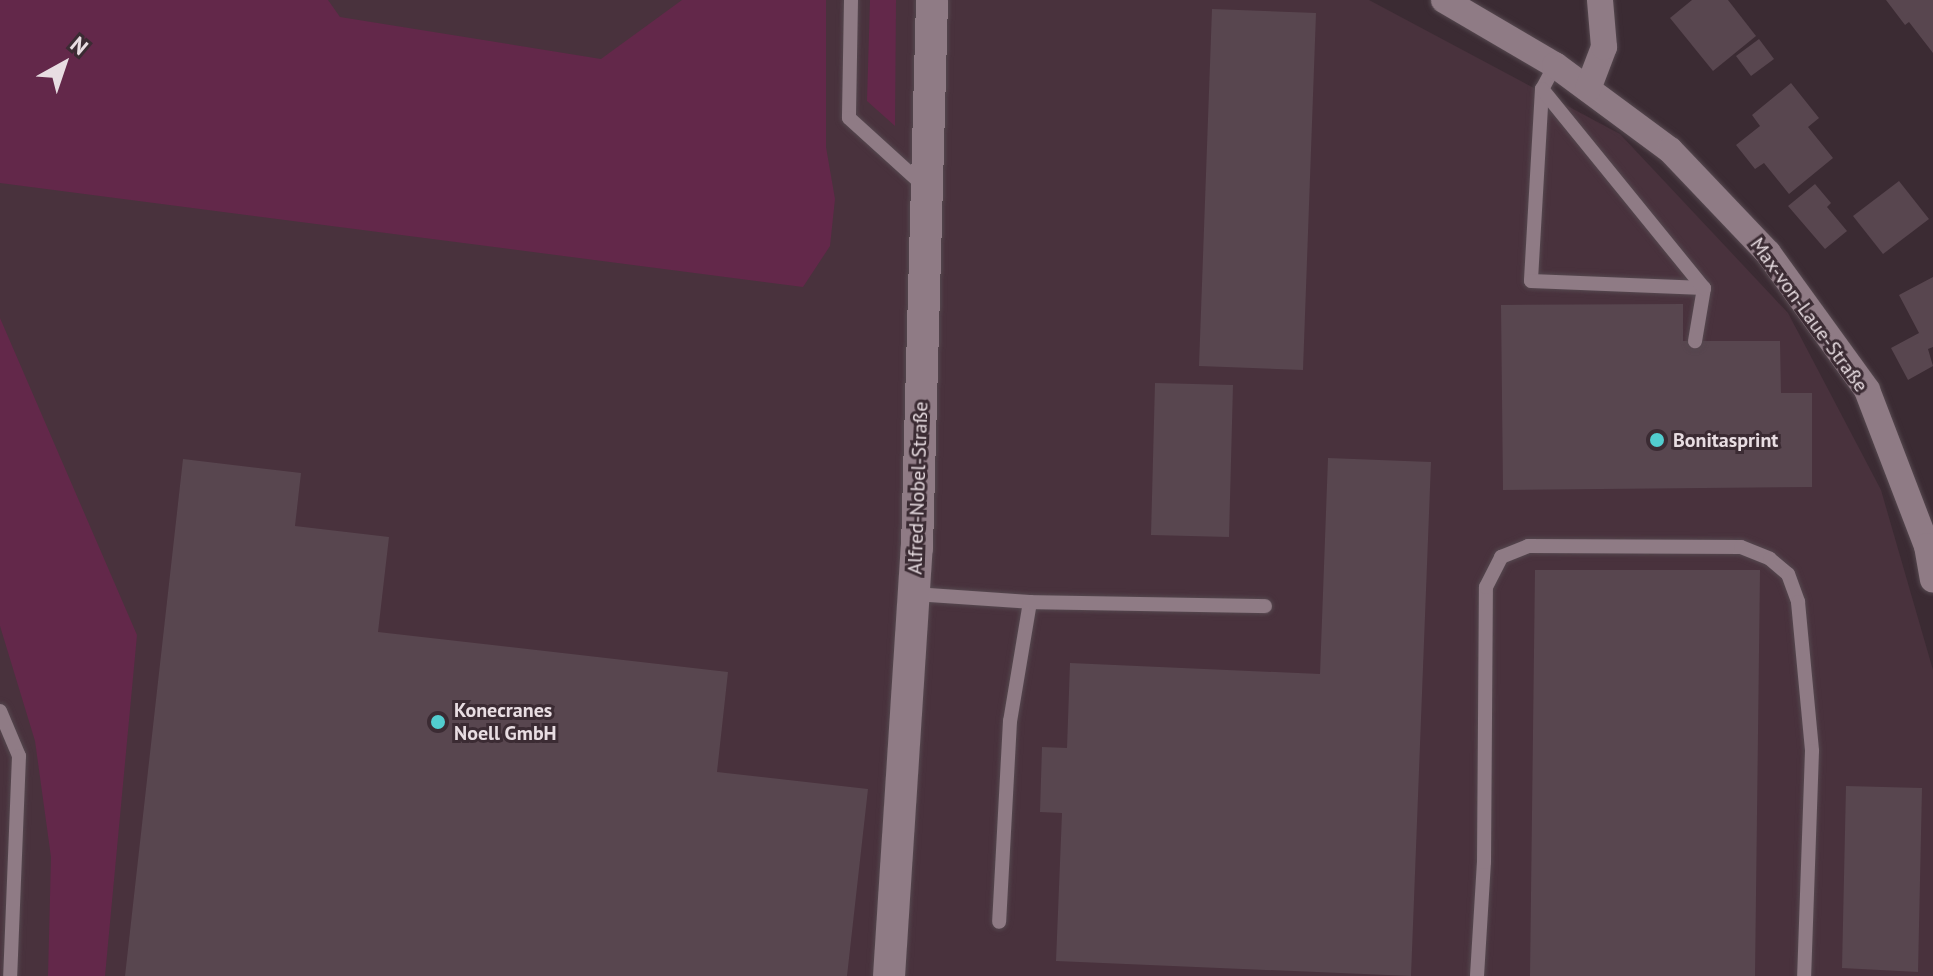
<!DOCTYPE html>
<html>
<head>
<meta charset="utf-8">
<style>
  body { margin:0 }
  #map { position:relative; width:1933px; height:976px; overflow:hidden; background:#3b2b33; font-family:"PT Sans",sans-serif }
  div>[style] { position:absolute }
  .built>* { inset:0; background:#49323d }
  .green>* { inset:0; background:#63284a }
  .building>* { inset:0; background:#58464f }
  .roads { filter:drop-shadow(0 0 2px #55484f) drop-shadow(0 0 2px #55484f) }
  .service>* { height:14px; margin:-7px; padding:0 7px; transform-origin:7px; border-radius:7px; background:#8f7b85 }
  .minor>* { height:26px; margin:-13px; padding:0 13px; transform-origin:13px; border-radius:13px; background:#8f7b85 }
  .tertiary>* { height:32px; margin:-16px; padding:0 16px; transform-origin:16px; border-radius:16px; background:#8f7b85 }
  .dots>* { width:22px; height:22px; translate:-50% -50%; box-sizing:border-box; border:4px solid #3b2b33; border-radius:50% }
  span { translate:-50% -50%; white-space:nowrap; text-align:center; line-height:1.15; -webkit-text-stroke:6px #3b2b33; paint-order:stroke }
  .street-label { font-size:20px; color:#e8dde2 }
  .poi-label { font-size:20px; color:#e8dde2; font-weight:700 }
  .left { translate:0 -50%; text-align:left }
  .north { position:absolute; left:24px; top:24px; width:80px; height:80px; -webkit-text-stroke:6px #3b2b33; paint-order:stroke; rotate:40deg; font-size:22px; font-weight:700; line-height:32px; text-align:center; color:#e8dde2 }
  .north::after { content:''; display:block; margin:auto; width:28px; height:36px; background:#e8dde2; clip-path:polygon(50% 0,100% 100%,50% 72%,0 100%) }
</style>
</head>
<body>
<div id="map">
  <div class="built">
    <div style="clip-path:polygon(0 0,1369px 0,1620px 134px,1788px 313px,1881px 490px,1933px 670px,1933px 976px,0 976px)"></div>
  </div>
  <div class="green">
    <div style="clip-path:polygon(0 0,328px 0,340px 17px,601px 59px,682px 0,826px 0,826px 147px,835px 199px,830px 246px,803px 287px,0 183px)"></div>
    <div style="clip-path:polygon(870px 0,896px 0,895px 126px,867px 101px)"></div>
    <div style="clip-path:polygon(0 318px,137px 635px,105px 976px,48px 976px,51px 857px,35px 741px,0 626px)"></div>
  </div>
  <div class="building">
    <div style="clip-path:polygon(1692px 0,1728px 0,1756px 36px,1713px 71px,1670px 18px)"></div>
    <div style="clip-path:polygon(1886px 0,1933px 0,1933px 53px,1909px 22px,1905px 25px)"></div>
    <div style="clip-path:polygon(1212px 9px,1316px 13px,1303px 370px,1199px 366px)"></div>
    <div style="clip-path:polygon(1759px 39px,1774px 59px,1751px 76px,1736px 56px)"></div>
    <div style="clip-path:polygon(1791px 83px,1819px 118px,1808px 127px,1833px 158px,1789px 194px,1764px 163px,1755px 169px,1736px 145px,1760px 126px,1752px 115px)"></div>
    <div style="clip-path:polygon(1899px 181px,1929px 219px,1883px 254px,1853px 216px)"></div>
    <div style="clip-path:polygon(1815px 184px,1831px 203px,1827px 207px,1847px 231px,1825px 249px,1788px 206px)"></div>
    <div style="clip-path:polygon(1933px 277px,1933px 347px,1928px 349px,1933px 366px,1908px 380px,1891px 348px,1919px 333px,1899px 295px)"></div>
    <div style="clip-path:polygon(1683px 304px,1683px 341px,1780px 341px,1781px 393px,1812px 393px,1812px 487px,1503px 490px,1501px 305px)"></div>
    <div style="clip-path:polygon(1155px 383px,1233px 385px,1229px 537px,1151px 535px)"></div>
    <div style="clip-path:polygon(1328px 458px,1431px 462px,1411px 976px,1056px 961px,1062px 813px,1040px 812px,1042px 747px,1067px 748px,1070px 663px,1320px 674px)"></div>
    <div style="clip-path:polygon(183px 459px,301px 473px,295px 526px,389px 537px,378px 632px,728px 672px,717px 772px,868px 789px,847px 976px,125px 976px)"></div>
    <div style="clip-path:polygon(1535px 570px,1760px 570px,1755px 976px,1530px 976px)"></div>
    <div style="clip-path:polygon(1846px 786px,1922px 788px,1918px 972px,1842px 968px)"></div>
  </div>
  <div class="roads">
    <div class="service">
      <div style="left:851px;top:0;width:118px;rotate:91deg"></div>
      <div style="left:849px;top:118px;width:101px;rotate:42.2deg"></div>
      <div style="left:1555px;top:65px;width:27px;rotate:118deg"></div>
      <div style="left:1542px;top:89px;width:192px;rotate:93.3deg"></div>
      <div style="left:1531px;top:281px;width:173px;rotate:2.3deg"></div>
      <div style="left:1704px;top:288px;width:54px;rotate:99.6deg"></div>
      <div style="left:1542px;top:89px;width:257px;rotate:50.9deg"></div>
      <div style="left:914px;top:594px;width:116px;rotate:3.9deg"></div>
      <div style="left:1030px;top:602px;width:121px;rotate:99.5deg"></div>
      <div style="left:1010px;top:721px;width:201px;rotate:93.1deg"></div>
      <div style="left:1030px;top:602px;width:235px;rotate:1deg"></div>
      <div style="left:0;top:711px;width:49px;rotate:67.1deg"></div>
      <div style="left:19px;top:756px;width:220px;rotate:92.3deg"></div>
      <div style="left:1477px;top:976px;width:114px;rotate:-86.5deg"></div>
      <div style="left:1484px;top:862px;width:275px;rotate:-89.6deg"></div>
      <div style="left:1486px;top:587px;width:34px;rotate:-63deg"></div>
      <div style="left:1501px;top:557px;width:29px;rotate:-22deg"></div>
      <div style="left:1528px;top:546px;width:213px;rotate:0.3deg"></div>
      <div style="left:1741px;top:547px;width:31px;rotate:22deg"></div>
      <div style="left:1770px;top:559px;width:23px;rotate:40deg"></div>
      <div style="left:1788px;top:574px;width:30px;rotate:70deg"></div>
      <div style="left:1798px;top:602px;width:150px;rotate:84.6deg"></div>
      <div style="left:1812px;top:751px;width:225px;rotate:92deg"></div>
    </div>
    <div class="minor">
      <div style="left:1444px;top:0;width:129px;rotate:30.4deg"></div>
      <div style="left:1555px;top:65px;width:143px;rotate:36.5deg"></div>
      <div style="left:1670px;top:150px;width:142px;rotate:46.4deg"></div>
      <div style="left:1768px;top:253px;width:169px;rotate:54.1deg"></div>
      <div style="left:1867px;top:390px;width:167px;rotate:69deg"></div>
      <div style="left:1927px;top:546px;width:34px;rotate:80deg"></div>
      <div style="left:1588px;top:89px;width:45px;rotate:-69.1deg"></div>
      <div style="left:1604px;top:47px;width:47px;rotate:-94.9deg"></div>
    </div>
    <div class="tertiary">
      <div style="left:889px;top:976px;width:429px;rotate:-86.3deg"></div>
      <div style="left:917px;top:548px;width:548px;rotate:-88.43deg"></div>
    </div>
  </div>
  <div class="dots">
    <div style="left:1657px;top:440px;background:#52cdcf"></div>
    <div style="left:438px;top:722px;background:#52cdcf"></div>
  </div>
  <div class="street-label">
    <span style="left:1809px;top:315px;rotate:54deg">Max-von-Laue-Straße</span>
    <span style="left:918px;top:488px;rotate:-88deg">Alfred-Nobel-Straße</span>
  </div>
  <div class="poi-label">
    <span class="left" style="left:1673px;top:440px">Bonitasprint</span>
    <span class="left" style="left:454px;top:722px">Konecranes<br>Noell GmbH</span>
  </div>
  <div class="north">N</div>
</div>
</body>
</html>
